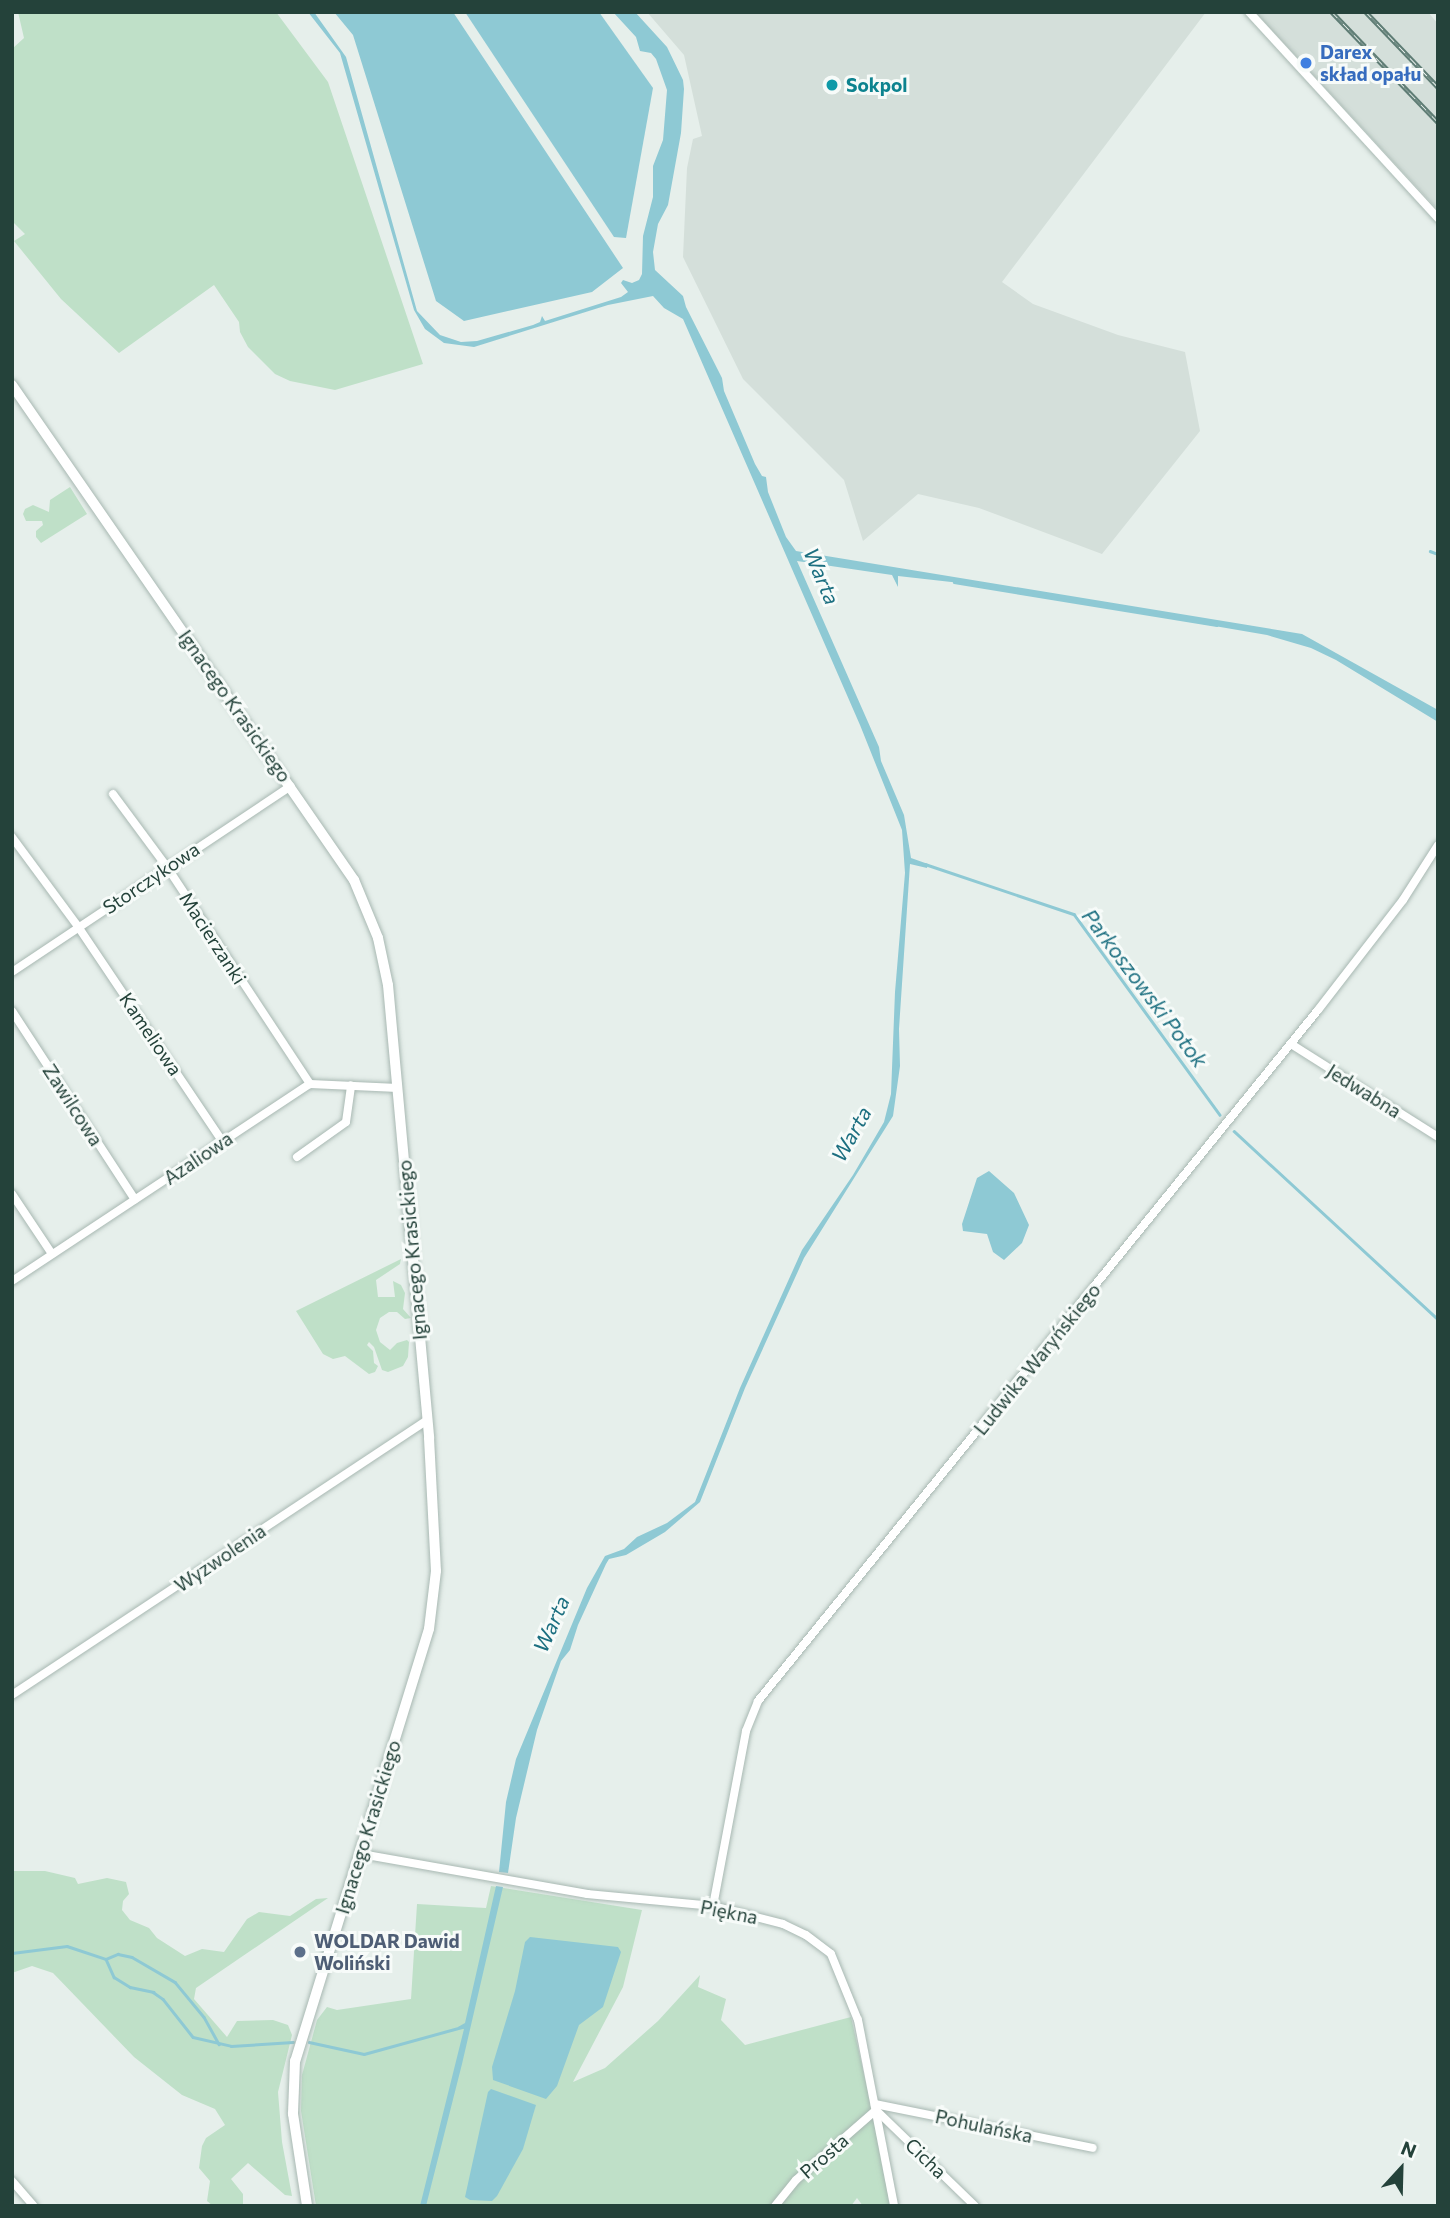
<!DOCTYPE html>
<html>
<head>
<meta charset="utf-8">
<style>
  body { margin:0 }
  #map { position:relative; width:1450px; height:2218px; overflow:hidden; background:#e6efeb; font-family:Commissioner,sans-serif }
  div>[style] { position:absolute }
  .built>* { inset:0; background:#d4dfda }
  .green>* { inset:0; background:#bfe0c8 }
  .water>* { inset:0; background:#8ec9d4 }
  .stream>* { height:2.5px; margin:-1.25px; padding:0 1.25px; transform-origin:1.25px; border-radius:1.25px; background:#8ec9d4 }
  .roads { filter:drop-shadow(0 0 2px #a8b8b2) drop-shadow(0 0 2px #a8b8b2) }
  .minor>* { height:8px; margin:-4px; padding:0 4px; transform-origin:4px; border-radius:4px; background:#fff }
  .tertiary>* { height:10px; margin:-5px; padding:0 5px; transform-origin:5px; border-radius:5px; background:#fff }
  .rail>* { height:5px; margin-top:-2.5px; transform-origin:0; background:repeating-linear-gradient(90deg,#f7fbf9 0 8px,#5f7d75 0 16px); box-sizing:border-box; border-block:2px solid #5f7d75 }
  .dots>* { width:19px; height:19px; translate:-50% -50%; box-sizing:border-box; border:4px solid #f7fbf9; border-radius:50% }
  span { translate:-50% -50%; white-space:nowrap; text-align:center; line-height:1.15; -webkit-text-stroke:6px #f7fbf9; paint-order:stroke }
  .shop-label { font-size:19px; color:#366cbe; font-weight:700 }
  .left { translate:0 -50%; text-align:left }
  .culture-label { font-size:19px; color:#0d838f; font-weight:700 }
  .street-label { font-size:19px; color:#24423a }
  .service-label { font-size:19px; color:#4e5e75; font-weight:700 }
  .water-label { font-size:21px; color:#1c6f80; font-style:italic }
  .frame { position:absolute; inset:0; border:14px solid #24423a; pointer-events:none }
  .north { position:absolute; left:1366px; top:2134px; width:70px; height:70px; -webkit-text-stroke:5px #f7fbf9; paint-order:stroke; rotate:22deg; font-size:19px; font-weight:700; line-height:28px; text-align:center; color:#24423a }
  .north::after { content:''; display:block; margin:auto; width:24px; height:32px; background:#24423a; clip-path:polygon(50% 0,100% 100%,50% 72%,0 100%) }
</style>
</head>
<body>
<div id="map">
  <div class="built">
    <div style="clip-path:polygon(647px 12px,1206px 12px,1002px 282px,1033px 304px,1118px 335px,1185px 352px,1200px 431px,1102px 554px,979px 508px,918px 494px,863px 541px,844px 480px,743px 379px,683px 257px,687px 168px,693px 139px,702px 136px,684px 55px)"></div>
    <div style="clip-path:polygon(1255px 12px,1428px 12px,1438px 24px,1438px 210px)"></div>
  </div>
  <div class="green">
    <div style="clip-path:polygon(18px 12px,276px 12px,328px 82px,423px 364px,335px 390px,290px 381px,275px 374px,248px 347px,240px 332px,239px 322px,214px 285px,119px 353px,61px 299px,14px 241px,25px 234px,12px 221px,12px 49px,24px 38px)"></div>
    <div style="clip-path:polygon(70px 487px,87px 514px,41px 543px,36px 537px,36px 531px,43px 525px,42px 521px,26px 521px,23px 514px,25px 509px,33px 505px,49px 512px,50px 500px)"></div>
    <div style="clip-path:polygon(401px 1259px,400px 1264px,376px 1280px,378px 1297px,395px 1297px,393px 1281px,401px 1285px,405px 1293px,403px 1309px,411px 1318px,405px 1319px,397px 1312px,389px 1312px,380px 1318px,376px 1330px,380px 1342px,390px 1350px,397px 1343px,407px 1340px,409px 1342px,408px 1357px,403px 1366px,388px 1372px,382px 1370px,374px 1347px,369px 1342px,367px 1345px,373px 1351px,374px 1363px,378px 1366px,375px 1372px,369px 1374px,345px 1356px,333px 1359px,323px 1354px,296px 1311px)"></div>
    <div style="clip-path:polygon(12px 1871px,45px 1871px,75px 1878px,78px 1884px,107px 1878px,126px 1882px,129px 1894px,123px 1901px,122px 1910px,130px 1920px,149px 1928px,157px 1938px,185px 1956px,202px 1949px,224px 1952px,247px 1919px,259px 1912px,290px 1916px,316px 1899px,328px 1898px,196px 1988px,194px 1999px,227px 2037px,237px 2021px,273px 2020px,288px 2025px,292px 2035px,278px 2092px,282px 2142px,292px 2196px,285px 2195px,248px 2163px,231px 2179px,243px 2194px,243px 2206px,213px 2206px,207px 2201px,210px 2181px,199px 2168px,202px 2146px,206px 2138px,225px 2125px,215px 2109px,182px 2095px,134px 2057px,53px 1973px,32px 1966px,12px 1973px)"></div>
    <div style="clip-path:polygon(491px 1886px,642px 1910px,623px 1987px,573px 2082px,605px 2068px,658px 2021px,700px 1975px,698px 1987px,726px 1999px,721px 2020px,745px 2045px,851px 2017px,877px 2132px,890px 2206px,863px 2206px,857px 2198px,851px 2206px,316px 2206px,301px 2111px,302px 2075px,317px 2020px,327px 2007px,337px 2010px,411px 1999px,417px 1904px,486px 1908px)"></div>
  </div>
  <div class="water">
    <div style="clip-path:polygon(308px 12px,314px 12px,346px 57px,417px 311px,440px 335px,461px 342px,477px 341px,533px 325px,540px 322px,542px 316px,545px 321px,621px 297px,628px 292px,621px 283px,623px 280px,632px 283px,639px 280px,642px 274px,643px 236px,653px 197px,653px 166px,663px 140px,667px 90px,656px 59px,651px 53px,640px 51px,636px 37px,613px 12px,635px 12px,667px 47px,683px 80px,684px 89px,681px 133px,668px 205px,658px 224px,653px 252px,655px 270px,683px 296px,686px 307px,722px 378px,724px 391px,755px 464px,762px 476px,766px 477px,768px 492px,786px 537px,796px 551px,1302px 634px,1438px 710px,1438px 722px,1336px 660px,1311px 648px,1267px 635px,969px 584px,898px 576px,898px 587px,892px 575px,797px 561px,879px 747px,881px 761px,904px 815px,911px 858px,928px 864px,927px 868px,910px 864px,899px 1029px,900px 1066px,893px 1116px,804px 1258px,745px 1388px,700px 1502px,665px 1532px,626px 1555px,609px 1559px,606px 1564px,578px 1625px,570px 1650px,561px 1661px,537px 1730px,516px 1818px,508px 1873px,499px 1872px,506px 1802px,516px 1759px,587px 1588px,605px 1556px,624px 1549px,637px 1537px,667px 1523px,695px 1502px,740px 1388px,802px 1250px,853px 1175px,884px 1122px,891px 1094px,895px 992px,905px 873px,902px 830px,860px 725px,683px 319px,664px 308px,653px 296px,608px 305px,474px 347px,444px 343px,425px 329px,414px 310px,340px 53px)"></div>
    <div style="clip-path:polygon(334px 12px,453px 12px,623px 268px,592px 292px,464px 321px,436px 301px,353px 35px)"></div>
    <div style="clip-path:polygon(465px 12px,599px 12px,653px 88px,626px 238px,614px 237px)"></div>
    <div style="clip-path:polygon(989px 1171px,1014px 1193px,1029px 1225px,1022px 1243px,1004px 1260px,993px 1252px,987px 1234px,963px 1231px,962px 1224px,977px 1178px)"></div>
    <div style="clip-path:polygon(496px 1886px,503px 1887px,462px 2064px,426px 2206px,420px 2206px,464px 2029px,458px 2027px,465px 2023px)"></div>
    <div style="clip-path:polygon(530px 1937px,618px 1947px,621px 1952px,603px 2007px,579px 2025px,557px 2086px,546px 2099px,493px 2080px,492px 2067px,515px 1991px,525px 1942px)"></div>
    <div style="clip-path:polygon(491px 2089px,536px 2105px,523px 2149px,497px 2196px,492px 2201px,470px 2200px,465px 2197px,488px 2092px)"></div>
  </div>
  <div class="stream">
    <div style="left:1430px;top:551px;width:9px;rotate:21deg"></div>
    <div style="left:954px;top:582px;width:266px;rotate:9.3deg"></div>
    <div style="left:925px;top:864px;width:157px;rotate:18.6deg"></div>
    <div style="left:1074px;top:914px;width:248px;rotate:54deg"></div>
    <div style="left:1234px;top:1131px;width:277px;rotate:42.7deg"></div>
    <div style="left:12px;top:1953px;width:55px;rotate:-7.3deg"></div>
    <div style="left:67px;top:1946px;width:41px;rotate:18.4deg"></div>
    <div style="left:106px;top:1959px;width:20px;rotate:66deg"></div>
    <div style="left:114px;top:1977px;width:19px;rotate:32deg"></div>
    <div style="left:130px;top:1987px;width:24px;rotate:12deg"></div>
    <div style="left:153px;top:1992px;width:12px;rotate:35deg"></div>
    <div style="left:163px;top:1999px;width:48px;rotate:51.7deg"></div>
    <div style="left:193px;top:2037px;width:39px;rotate:13deg"></div>
    <div style="left:231px;top:2046px;width:62px;rotate:-3.7deg"></div>
    <div style="left:106px;top:1959px;width:13px;rotate:-23deg"></div>
    <div style="left:118px;top:1954px;width:14px;rotate:12deg"></div>
    <div style="left:132px;top:1957px;width:50px;rotate:30.2deg"></div>
    <div style="left:175px;top:1982px;width:45px;rotate:50.4deg"></div>
    <div style="left:204px;top:2017px;width:31px;rotate:61deg"></div>
    <div style="left:309px;top:2042px;width:56px;rotate:12.3deg"></div>
    <div style="left:364px;top:2054px;width:102px;rotate:-15.4deg"></div>
  </div>
  <div class="roads">
    <div class="minor">
      <div style="left:1249px;top:12px;width:280px;rotate:47.5deg"></div>
      <div style="left:113px;top:794px;width:91px;rotate:53.5deg"></div>
      <div style="left:167px;top:867px;width:260px;rotate:56.6deg"></div>
      <div style="left:12px;top:837px;width:113px;rotate:53.6deg"></div>
      <div style="left:79px;top:928px;width:257px;rotate:56.1deg"></div>
      <div style="left:12px;top:972px;width:335px;rotate:-33.7deg"></div>
      <div style="left:12px;top:1011px;width:225px;rotate:56.9deg"></div>
      <div style="left:1291px;top:1044px;width:174px;rotate:32.3deg"></div>
      <div style="left:297px;top:1157px;width:60px;rotate:-35.5deg"></div>
      <div style="left:346px;top:1122px;width:37px;rotate:-82deg"></div>
      <div style="left:12px;top:1194px;width:72px;rotate:56.3deg"></div>
      <div style="left:12px;top:1281px;width:357px;rotate:-33.5deg"></div>
      <div style="left:310px;top:1084px;width:88px;rotate:2.6deg"></div>
      <div style="left:12px;top:1695px;width:498px;rotate:-33.5deg"></div>
      <div style="left:361px;top:1854px;width:230px;rotate:10deg"></div>
      <div style="left:587px;top:1894px;width:127px;rotate:5.4deg"></div>
      <div style="left:713px;top:1906px;width:72px;rotate:14.4deg"></div>
      <div style="left:783px;top:1924px;width:25px;rotate:26deg"></div>
      <div style="left:806px;top:1935px;width:31px;rotate:37deg"></div>
      <div style="left:831px;top:1954px;width:71px;rotate:67.8deg"></div>
      <div style="left:858px;top:2020px;width:189px;rotate:79deg"></div>
      <div style="left:713px;top:1906px;width:178px;rotate:-79.3deg"></div>
      <div style="left:746px;top:1731px;width:32px;rotate:-68deg"></div>
      <div style="left:758px;top:1701px;width:889px;rotate:-50.98deg"></div>
      <div style="left:1318px;top:1010px;width:139px;rotate:-52.3deg"></div>
      <div style="left:1403px;top:900px;width:65px;rotate:-57.5deg"></div>
      <div style="left:875px;top:2104px;width:222px;rotate:11.4deg"></div>
      <div style="left:12px;top:2181px;width:33px;rotate:49deg"></div>
      <div style="left:775px;top:2206px;width:33px;rotate:-51deg"></div>
      <div style="left:796px;top:2180px;width:106px;rotate:-41.2deg"></div>
      <div style="left:876px;top:2110px;width:138px;rotate:44.1deg"></div>
    </div>
    <div class="tertiary">
      <div style="left:12px;top:385px;width:602px;rotate:55.36deg"></div>
      <div style="left:354px;top:880px;width:63px;rotate:67.5deg"></div>
      <div style="left:378px;top:938px;width:48px;rotate:78deg"></div>
      <div style="left:388px;top:985px;width:455px;rotate:84.8deg"></div>
      <div style="left:429px;top:1438px;width:133px;rotate:87deg"></div>
      <div style="left:436px;top:1571px;width:58px;rotate:96.9deg"></div>
      <div style="left:429px;top:1629px;width:452px;rotate:107.2deg"></div>
      <div style="left:295px;top:2061px;width:53px;rotate:92.2deg"></div>
      <div style="left:293px;top:2114px;width:93px;rotate:81.3deg"></div>
    </div>
  </div>
  <div class="rail">
    <div style="left:1332px;top:12px;width:153px;rotate:46.1deg"></div>
    <div style="left:1366px;top:12px;width:104px;rotate:46.2deg"></div>
  </div>
  <div class="dots">
    <div style="left:1306px;top:63px;background:#3f7fe0"></div>
    <div style="left:832px;top:85px;background:#0f9aa8"></div>
    <div style="left:300px;top:1952px;background:#5c6f8a"></div>
  </div>
  <div class="shop-label">
    <span class="left" style="left:1320px;top:63px">Darex<br>skład opału</span>
  </div>
  <div class="culture-label">
    <span class="left" style="left:846px;top:85px">Sokpol</span>
  </div>
  <div class="street-label">
    <span style="left:235px;top:706px;rotate:55deg">Ignacego Krasickiego</span>
    <span style="left:151px;top:878px;rotate:-34deg">Storczykowa</span>
    <span style="left:213px;top:938px;rotate:57deg">Macierzanki</span>
    <span style="left:151px;top:1034px;rotate:56deg">Kameliowa</span>
    <span style="left:1364px;top:1091px;rotate:32deg">Jedwabna</span>
    <span style="left:73px;top:1105px;rotate:57deg">Zawilcowa</span>
    <span style="left:198px;top:1158px;rotate:-34deg">Azaliowa</span>
    <span style="left:412px;top:1250px;rotate:-95deg">Ignacego Krasickiego</span>
    <span style="left:1037px;top:1359px;rotate:-51deg">Ludwika Waryńskiego</span>
    <span style="left:220px;top:1558px;rotate:-34deg">Wyzwolenia</span>
    <span style="left:368px;top:1827px;rotate:-73deg">Ignacego Krasickiego</span>
    <span style="left:729px;top:1912px;rotate:11deg">Piękna</span>
    <span style="left:984px;top:2126px;rotate:12deg">Pohulańska</span>
    <span style="left:824px;top:2156px;rotate:-41deg">Prosta</span>
    <span style="left:926px;top:2158px;rotate:44deg">Cicha</span>
  </div>
  <div class="service-label">
    <span class="left" style="left:314px;top:1952px">WOLDAR Dawid<br>Woliński</span>
  </div>
  <div class="water-label">
    <span style="left:822px;top:576px;rotate:67deg">Warta</span>
    <span style="left:1145px;top:988px;rotate:53deg">Parkoszowski Potok</span>
    <span style="left:851px;top:1134px;rotate:-61deg">Warta</span>
    <span style="left:551px;top:1624px;rotate:-66deg">Warta</span>
  </div>
  <div class="frame"></div>
  <div class="north">N</div>
</div>
</body>
</html>
